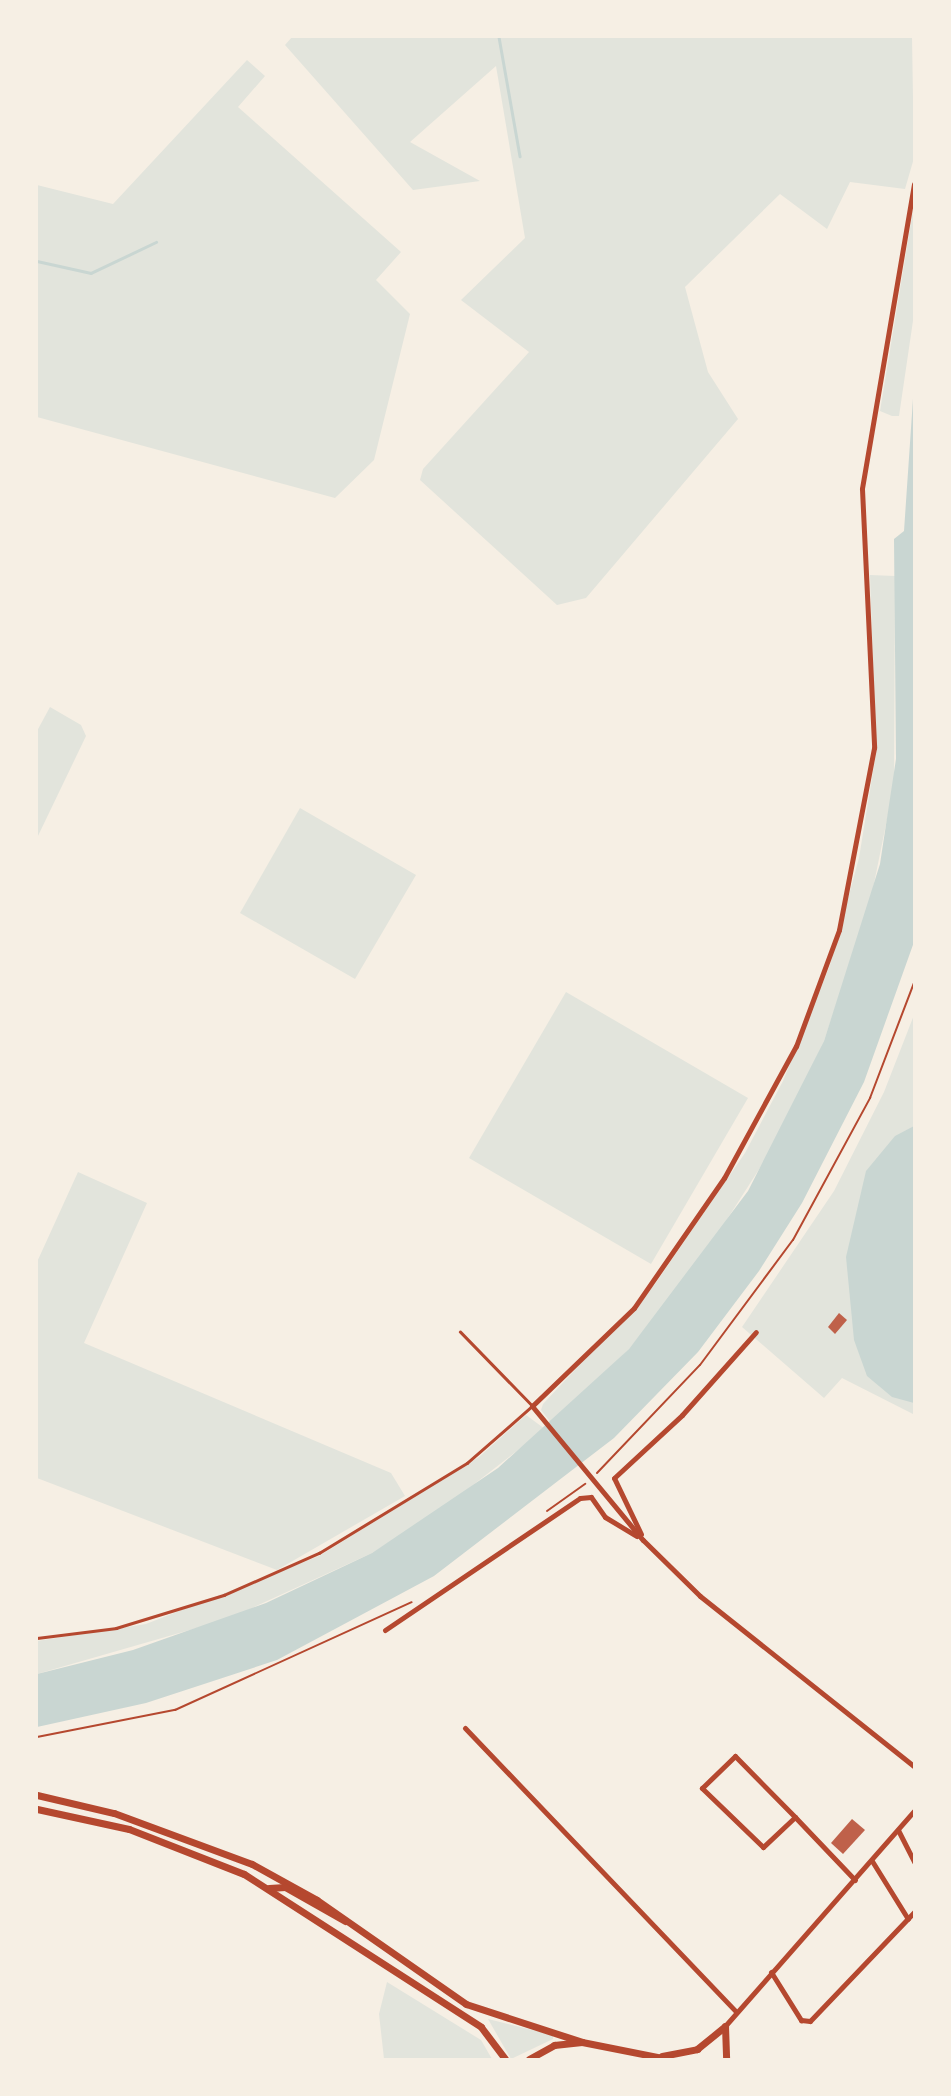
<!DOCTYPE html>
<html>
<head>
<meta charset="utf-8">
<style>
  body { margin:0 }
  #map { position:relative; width:951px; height:2096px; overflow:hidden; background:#f6efe4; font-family:"Nunito Sans",sans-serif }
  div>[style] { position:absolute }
  .green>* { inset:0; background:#e2e4dc }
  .water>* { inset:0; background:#c9d6d2 }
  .stream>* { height:2.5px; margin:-1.25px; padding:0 1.25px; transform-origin:1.25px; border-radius:1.25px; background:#c9d6d2 }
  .building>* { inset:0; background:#bf614a }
  .path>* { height:2px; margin:-1px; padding:0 1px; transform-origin:1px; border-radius:1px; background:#b5482f }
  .service>* { height:2.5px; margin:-1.25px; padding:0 1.25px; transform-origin:1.25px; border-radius:1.25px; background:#b5482f }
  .minor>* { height:5px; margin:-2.5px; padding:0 2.5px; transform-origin:2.5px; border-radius:2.5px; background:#b5482f }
  .secondary>* { height:7px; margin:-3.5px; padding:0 3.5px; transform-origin:3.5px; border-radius:3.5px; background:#b5482f }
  span { translate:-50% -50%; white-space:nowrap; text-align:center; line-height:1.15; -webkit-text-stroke:6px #f6efe4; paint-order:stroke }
  .frame { position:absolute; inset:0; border:38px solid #f6efe4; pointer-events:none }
</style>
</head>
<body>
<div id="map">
  <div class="green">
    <div style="clip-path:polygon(292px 37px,912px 37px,914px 158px,905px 189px,850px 182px,827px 229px,780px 194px,685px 287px,708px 372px,738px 419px,586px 598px,557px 605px,420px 480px,423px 469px,529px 352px,461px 300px,525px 238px,496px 66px,410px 142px,480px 181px,413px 190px,285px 45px)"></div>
    <div style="clip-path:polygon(247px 60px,265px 76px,238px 107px,401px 252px,376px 280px,410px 314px,374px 460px,335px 498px,37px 417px,37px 185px,113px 204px)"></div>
    <div style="clip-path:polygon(914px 204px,914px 314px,899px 416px,892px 416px,880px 411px)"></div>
    <div style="clip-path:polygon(870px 575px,895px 576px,894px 785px,870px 903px,824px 1041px,772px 1149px,701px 1260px,629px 1349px,552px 1424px,541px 1410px,543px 1404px,655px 1284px,745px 1153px,783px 1081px,830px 965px,859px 858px,876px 753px)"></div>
    <div style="clip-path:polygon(50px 707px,81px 725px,86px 736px,37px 838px,37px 731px)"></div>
    <div style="clip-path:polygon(300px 808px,416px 875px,355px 979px,240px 913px)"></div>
    <div style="clip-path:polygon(566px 992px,748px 1098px,651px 1264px,469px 1158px)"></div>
    <div style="clip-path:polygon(914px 1015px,914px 1414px,913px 1414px,842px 1378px,824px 1398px,742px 1327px,834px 1191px,884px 1092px)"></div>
    <div style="clip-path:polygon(78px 1172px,147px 1203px,84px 1343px,391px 1473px,405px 1496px,277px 1570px,37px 1478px,37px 1262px)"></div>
    <div style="clip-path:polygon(526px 1415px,545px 1429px,446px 1506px,372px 1553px,228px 1619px,37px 1674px,37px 1641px,146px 1624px,319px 1556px,479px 1457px)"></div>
    <div style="clip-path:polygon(387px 1982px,481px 2040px,492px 2059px,384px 2059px,379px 2014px)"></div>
    <div style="clip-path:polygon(488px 2019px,553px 2035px,553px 2039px,511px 2059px)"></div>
  </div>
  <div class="water">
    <div style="clip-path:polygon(914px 384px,914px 942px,864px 1082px,802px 1203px,759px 1271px,698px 1352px,614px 1438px,434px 1576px,277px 1660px,146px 1703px,37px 1727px,37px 1674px,133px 1650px,266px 1603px,372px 1553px,498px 1468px,629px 1349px,748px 1191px,824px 1041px,880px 864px,896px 759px,894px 539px,904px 531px)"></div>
    <div style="clip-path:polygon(914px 1126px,914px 1403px,892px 1397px,867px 1376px,854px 1340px,846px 1257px,866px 1171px,895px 1136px)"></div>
  </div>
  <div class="stream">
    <div style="left:499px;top:37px;width:121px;rotate:80deg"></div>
    <div style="left:37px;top:261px;width:55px;rotate:12.5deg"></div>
    <div style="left:91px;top:273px;width:72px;rotate:-25.5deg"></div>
  </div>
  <div class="building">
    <div style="clip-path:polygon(839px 1313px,847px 1320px,835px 1334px,828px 1327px)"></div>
    <div style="clip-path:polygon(852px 1819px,865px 1830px,843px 1854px,831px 1843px)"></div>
  </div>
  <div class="path">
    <div style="left:597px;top:1473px;width:149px;rotate:-46.4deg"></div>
    <div style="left:700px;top:1365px;width:156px;rotate:-53.4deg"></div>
    <div style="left:793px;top:1240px;width:162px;rotate:-61.5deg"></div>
    <div style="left:870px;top:1098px;width:123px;rotate:-69.1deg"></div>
    <div style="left:547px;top:1511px;width:47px;rotate:-35.4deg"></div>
    <div style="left:37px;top:1737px;width:141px;rotate:-11.1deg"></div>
    <div style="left:175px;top:1710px;width:260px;rotate:-24.5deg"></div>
  </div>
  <div class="service">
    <div style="left:37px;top:1638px;width:80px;rotate:-7.2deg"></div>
    <div style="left:116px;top:1628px;width:113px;rotate:-17deg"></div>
    <div style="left:224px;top:1595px;width:104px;rotate:-23.9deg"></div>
    <div style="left:319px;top:1553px;width:173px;rotate:-31.3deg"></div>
    <div style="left:467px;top:1463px;width:86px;rotate:-41.2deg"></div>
    <div style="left:532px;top:1406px;width:103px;rotate:-134.2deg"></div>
  </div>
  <div class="minor">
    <div style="left:914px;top:184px;width:309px;rotate:99.7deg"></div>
    <div style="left:862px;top:489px;width:259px;rotate:87.3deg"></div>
    <div style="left:874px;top:748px;width:185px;rotate:100.9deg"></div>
    <div style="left:839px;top:930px;width:124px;rotate:110.3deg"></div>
    <div style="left:796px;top:1046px;width:150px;rotate:118.6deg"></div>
    <div style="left:724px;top:1178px;width:158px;rotate:124.7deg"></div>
    <div style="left:634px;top:1308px;width:141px;rotate:136.1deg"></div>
    <div style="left:532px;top:1406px;width:174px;rotate:50.4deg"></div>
    <div style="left:643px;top:1540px;width:80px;rotate:44.5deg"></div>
    <div style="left:700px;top:1596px;width:273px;rotate:38.5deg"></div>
    <div style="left:641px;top:1534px;width:62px;rotate:-115.7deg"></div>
    <div style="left:614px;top:1478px;width:93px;rotate:-42.8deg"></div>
    <div style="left:682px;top:1415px;width:111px;rotate:-48.3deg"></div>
    <div style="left:385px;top:1630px;width:235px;rotate:-34.1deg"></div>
    <div style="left:580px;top:1498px;width:11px;rotate:-5deg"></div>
    <div style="left:591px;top:1497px;width:24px;rotate:55deg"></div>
    <div style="left:605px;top:1517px;width:37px;rotate:31deg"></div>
    <div style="left:465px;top:1728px;width:393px;rotate:46.3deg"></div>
    <div style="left:795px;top:1817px;width:44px;rotate:136.8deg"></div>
    <div style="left:763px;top:1847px;width:85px;rotate:-136deg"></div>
    <div style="left:702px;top:1788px;width:46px;rotate:-44.1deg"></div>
    <div style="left:735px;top:1756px;width:86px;rotate:45.5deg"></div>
    <div style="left:795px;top:1817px;width:87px;rotate:46.4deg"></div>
    <div style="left:898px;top:1830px;width:36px;rotate:63deg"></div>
    <div style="left:872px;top:1861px;width:68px;rotate:58.2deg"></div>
    <div style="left:771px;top:1972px;width:57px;rotate:58deg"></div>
    <div style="left:801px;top:2020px;width:9px;rotate:6deg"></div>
    <div style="left:810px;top:2021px;width:151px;rotate:-46.3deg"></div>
    <div style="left:725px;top:2026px;width:286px;rotate:-48.7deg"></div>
  </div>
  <div class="secondary">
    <div style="left:37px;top:1795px;width:79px;rotate:13.2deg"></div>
    <div style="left:114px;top:1813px;width:147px;rotate:20.3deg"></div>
    <div style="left:252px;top:1864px;width:74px;rotate:29deg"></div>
    <div style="left:317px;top:1900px;width:182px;rotate:34.9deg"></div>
    <div style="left:466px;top:2004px;width:122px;rotate:18.1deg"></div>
    <div style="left:37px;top:1809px;width:94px;rotate:12.3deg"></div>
    <div style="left:129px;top:1829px;width:123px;rotate:21.4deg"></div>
    <div style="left:244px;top:1874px;width:282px;rotate:32.8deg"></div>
    <div style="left:481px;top:2027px;width:40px;rotate:53deg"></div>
    <div style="left:269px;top:1888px;width:16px;rotate:-4deg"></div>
    <div style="left:285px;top:1887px;width:69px;rotate:29.5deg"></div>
    <div style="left:725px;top:2026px;width:33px;rotate:88deg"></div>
    <div style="left:662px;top:2056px;width:36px;rotate:-11deg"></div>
    <div style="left:697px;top:2049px;width:36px;rotate:-39deg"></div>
    <div style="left:529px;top:2059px;width:29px;rotate:-29deg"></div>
    <div style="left:554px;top:2045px;width:28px;rotate:-6deg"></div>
    <div style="left:582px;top:2042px;width:88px;rotate:11.2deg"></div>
  </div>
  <div class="frame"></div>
</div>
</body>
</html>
